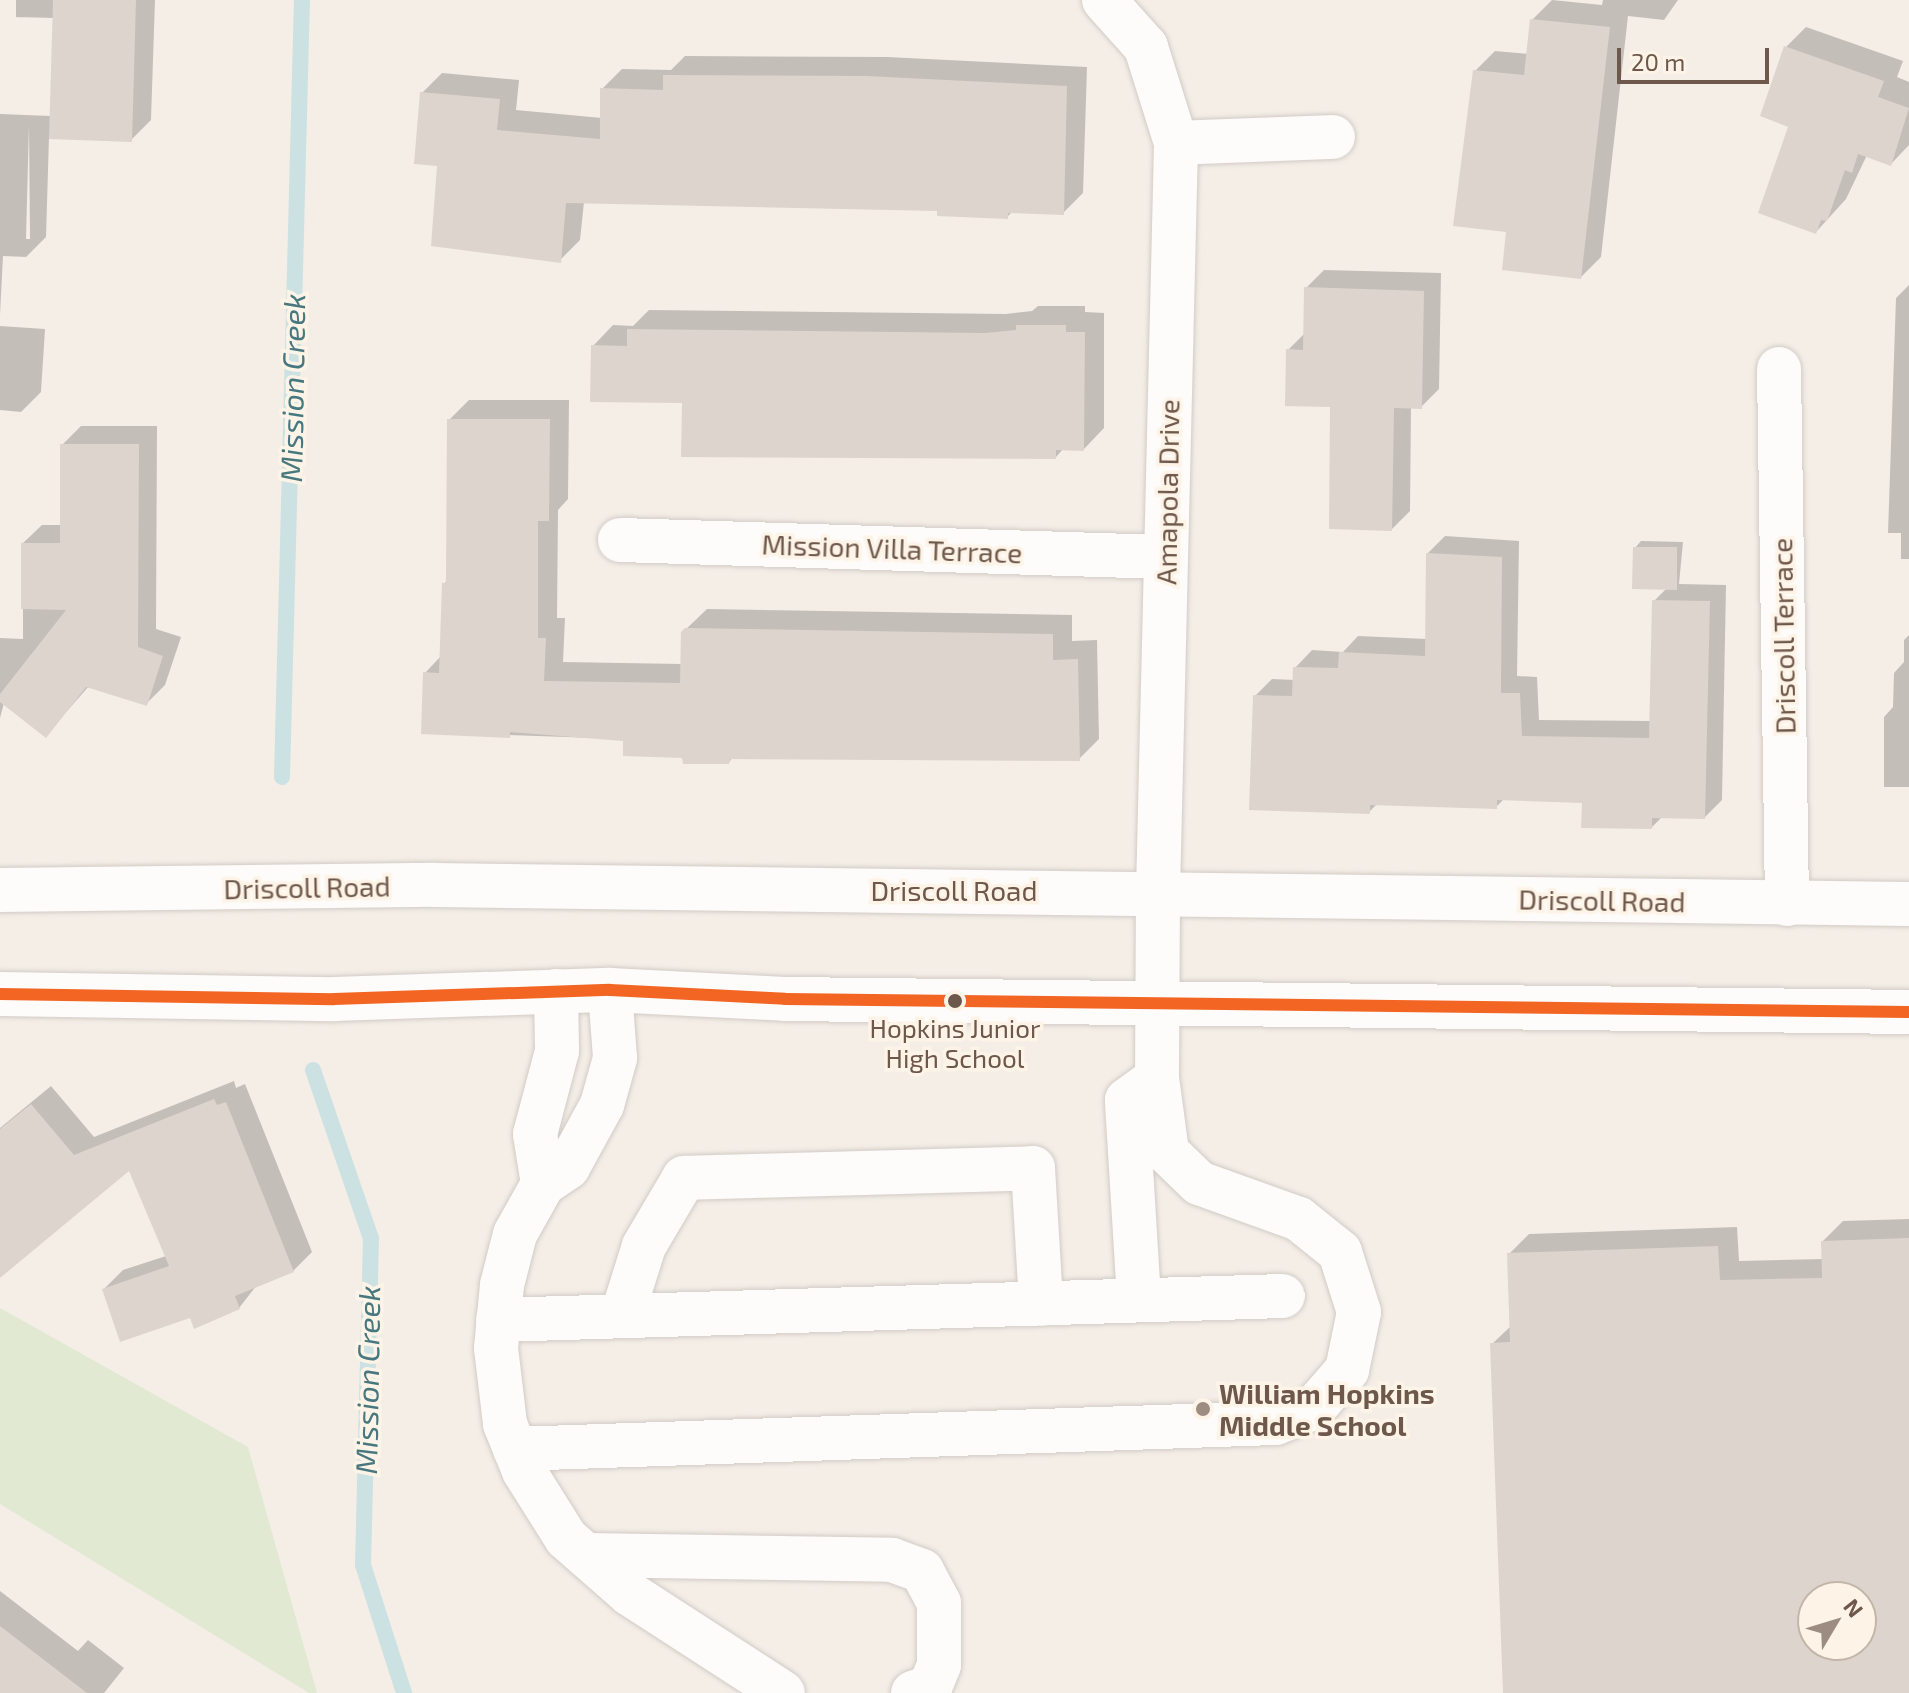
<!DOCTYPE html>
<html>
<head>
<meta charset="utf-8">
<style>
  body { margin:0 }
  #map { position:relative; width:1909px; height:1693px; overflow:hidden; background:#f4eee7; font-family:"Exo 2",sans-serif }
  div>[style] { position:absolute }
  .green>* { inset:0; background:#e1e9d3 }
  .shadow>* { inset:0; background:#0003 }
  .stream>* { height:16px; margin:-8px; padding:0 8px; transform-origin:8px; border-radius:8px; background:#cbe1e2 }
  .building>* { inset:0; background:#ddd4cd }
  .roads { filter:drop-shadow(0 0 2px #d2cbc6) drop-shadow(0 0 2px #d2cbc6) }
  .minor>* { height:44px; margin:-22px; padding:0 22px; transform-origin:22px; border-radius:22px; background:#fdfcfb }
  .bus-1>* { height:12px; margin:-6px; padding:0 6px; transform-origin:6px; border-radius:6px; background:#f26522 }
  .dots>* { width:22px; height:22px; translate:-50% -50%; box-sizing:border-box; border:4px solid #fdf4e7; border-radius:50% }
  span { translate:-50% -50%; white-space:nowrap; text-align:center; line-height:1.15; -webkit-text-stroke:7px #fdf4e7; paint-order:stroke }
  .bus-label { font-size:26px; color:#6e574b }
  .street-label { font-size:28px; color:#6e574b }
  .poi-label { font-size:28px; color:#6e574b; font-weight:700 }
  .left { translate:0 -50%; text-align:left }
  .water-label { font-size:30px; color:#47777f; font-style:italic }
  .north { position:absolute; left:1797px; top:1581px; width:80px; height:80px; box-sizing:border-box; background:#fdf4e7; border:2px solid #c4b5a9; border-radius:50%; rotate:52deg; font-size:22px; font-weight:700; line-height:32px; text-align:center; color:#6e574b }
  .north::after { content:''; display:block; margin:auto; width:28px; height:36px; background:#9d8c82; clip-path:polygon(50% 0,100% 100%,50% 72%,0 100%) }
  .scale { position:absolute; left:1617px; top:48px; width:152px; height:36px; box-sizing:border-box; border:4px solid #6e574b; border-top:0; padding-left:10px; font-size:24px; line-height:28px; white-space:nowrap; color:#6e574b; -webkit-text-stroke:6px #fdf4e7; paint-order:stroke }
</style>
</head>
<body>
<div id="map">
  <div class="green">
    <div style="clip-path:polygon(0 1308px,248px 1447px,317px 1693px,309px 1693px,0 1504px)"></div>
  </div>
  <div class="shadow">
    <div style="clip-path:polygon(evenodd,16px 0,155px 0,151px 120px,131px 140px,49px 137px,46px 237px,26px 257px,3px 256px,0 315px,0 114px,51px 116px,54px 18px,16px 17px,16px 0,29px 125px,30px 239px,26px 239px,29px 125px)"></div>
    <div style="clip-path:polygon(1552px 0,1602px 5px,1603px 0,1678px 0,1664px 20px,1628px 16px,1601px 257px,1581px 277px,1508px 230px,1475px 71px,1495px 51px,1529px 54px,1532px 20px)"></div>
    <div style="clip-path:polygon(1806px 27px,1903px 61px,1897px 77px,1909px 82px,1909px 145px,1891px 164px,1867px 155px,1846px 199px,1816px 232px,1791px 125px,1786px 47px)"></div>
    <div style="clip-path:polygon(685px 56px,887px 57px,1087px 67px,1083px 193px,1063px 213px,1012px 212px,1007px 217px,939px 209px,584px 202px,580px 240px,560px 260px,439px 165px,422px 93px,442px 73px,519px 80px,516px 110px,602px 118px,602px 89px,622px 69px,671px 70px)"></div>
    <div style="clip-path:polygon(1324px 270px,1441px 273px,1439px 389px,1421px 407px,1411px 407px,1410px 511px,1392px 529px,1332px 405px,1288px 350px,1305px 333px,1306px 288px)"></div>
    <div style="clip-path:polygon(1909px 285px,1909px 559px,1901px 559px,1901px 533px,1888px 533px,1896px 298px)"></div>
    <div style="clip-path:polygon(1038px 306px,1085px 306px,1085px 312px,1104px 313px,1104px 428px,1084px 449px,1064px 448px,1056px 457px,684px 401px,593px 346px,613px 325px,633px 326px,649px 310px,1006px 314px,1032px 311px)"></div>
    <div style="clip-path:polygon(0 326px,45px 329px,41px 392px,21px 412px,0 410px)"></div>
    <div style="clip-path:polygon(469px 400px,569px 400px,568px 499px,558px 510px,557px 618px,565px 618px,563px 662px,682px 664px,683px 632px,707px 609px,1072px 615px,1072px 641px,1097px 640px,1099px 739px,1079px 759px,733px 757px,729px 762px,625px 739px,423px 732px,425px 673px,441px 656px,444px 584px,448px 579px,449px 420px)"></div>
    <div style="clip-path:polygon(81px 426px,157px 426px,156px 629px,181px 637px,165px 685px,146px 704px,89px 686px,46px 735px,4px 703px,0 718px,0 638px,23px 639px,23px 543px,42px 525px,62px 525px,62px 445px)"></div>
    <div style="clip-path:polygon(1445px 536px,1519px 541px,1517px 676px,1537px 677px,1539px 720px,1651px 721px,1654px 601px,1668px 587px,1635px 548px,1641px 541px,1683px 542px,1679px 584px,1726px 585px,1722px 800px,1705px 817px,1663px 816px,1652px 827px,1584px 801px,1505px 798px,1496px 807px,1378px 803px,1369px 812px,1255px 696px,1272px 679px,1295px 680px,1295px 668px,1312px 650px,1343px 652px,1358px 636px,1427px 639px,1428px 553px)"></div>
    <div style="clip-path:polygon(1909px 635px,1909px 787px,1884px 787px,1884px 717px,1893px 707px,1894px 673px,1904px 662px,1904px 640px)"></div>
    <div style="clip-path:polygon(234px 1081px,236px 1088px,245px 1084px,312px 1252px,293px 1271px,257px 1285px,239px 1308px,191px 1316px,104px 1289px,123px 1270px,166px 1256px,130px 1167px,0 1275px,0 1128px,51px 1086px,94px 1137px)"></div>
    <div style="clip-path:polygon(evenodd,1909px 1219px,1909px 1693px,1505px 1693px,1492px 1344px,1512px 1325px,1509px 1254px,1529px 1234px,1737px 1227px,1739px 1261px,1823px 1259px,1823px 1241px,1843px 1221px,1909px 1219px,1813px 1597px,1861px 1597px,1861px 1645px,1813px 1645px,1813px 1597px)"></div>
    <div style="clip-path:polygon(0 1591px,78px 1651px,88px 1640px,124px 1668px,104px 1693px,0 1693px)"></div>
  </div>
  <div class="stream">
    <div style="left:282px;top:777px;width:777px;rotate:-88.53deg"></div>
    <div style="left:313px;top:1070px;width:178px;rotate:71deg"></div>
    <div style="left:371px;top:1238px;width:327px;rotate:91.4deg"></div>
    <div style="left:363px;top:1565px;width:134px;rotate:72.2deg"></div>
  </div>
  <div class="building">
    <div style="clip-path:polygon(53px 0,136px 0,132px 142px,49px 139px)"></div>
    <div style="clip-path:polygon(1530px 19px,1610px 27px,1581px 279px,1502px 270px,1506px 232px,1453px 226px,1473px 70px,1524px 75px)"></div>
    <div style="clip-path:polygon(1784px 46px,1884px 81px,1878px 97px,1909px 108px,1891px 166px,1858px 154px,1852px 173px,1845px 170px,1827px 221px,1821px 220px,1816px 234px,1758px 213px,1788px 127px,1760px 116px)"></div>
    <div style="clip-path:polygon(663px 75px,866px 76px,1067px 86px,1064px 215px,1008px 213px,1008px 219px,937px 216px,937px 211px,566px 203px,561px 263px,431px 246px,437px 166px,414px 164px,420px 92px,500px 99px,497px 130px,600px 139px,600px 88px,663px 90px)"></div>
    <div style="clip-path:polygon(1304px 287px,1424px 291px,1422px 409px,1394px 408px,1392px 531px,1329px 529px,1330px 407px,1285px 406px,1286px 349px,1303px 350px)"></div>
    <div style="clip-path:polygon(1016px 325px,1066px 325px,1066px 332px,1085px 332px,1084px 451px,1056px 450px,1056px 459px,681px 457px,682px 403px,590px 402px,591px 345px,627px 346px,627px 329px,985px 333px,1016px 330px)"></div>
    <div style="clip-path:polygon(447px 419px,550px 419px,549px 521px,538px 521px,538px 638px,546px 638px,544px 681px,680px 683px,681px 632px,685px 628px,1053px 634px,1053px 660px,1078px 659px,1080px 761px,730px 759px,729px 764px,683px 764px,682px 758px,623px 756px,623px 741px,510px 732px,510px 738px,421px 734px,423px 672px,439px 673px,442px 583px,446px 583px)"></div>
    <div style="clip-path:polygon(60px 444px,139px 444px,138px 647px,163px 656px,147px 706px,86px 687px,46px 738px,0 702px,0 694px,66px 610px,21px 609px,21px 543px,60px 543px)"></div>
    <div style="clip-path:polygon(1633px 547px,1677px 547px,1677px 590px,1632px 589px)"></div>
    <div style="clip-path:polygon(1426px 553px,1502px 557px,1501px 693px,1520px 693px,1522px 736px,1649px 738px,1652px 600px,1710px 601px,1705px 819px,1652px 818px,1652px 829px,1581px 828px,1582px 803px,1497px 800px,1497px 809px,1370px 805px,1370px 814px,1249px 810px,1253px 695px,1292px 696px,1293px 667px,1338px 668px,1339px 652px,1425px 656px)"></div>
    <div style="clip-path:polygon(214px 1099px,217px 1105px,226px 1102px,294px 1272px,235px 1296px,240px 1309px,194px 1329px,190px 1318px,120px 1342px,102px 1289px,169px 1266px,129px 1171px,0 1278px,0 1129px,31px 1104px,74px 1155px)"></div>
    <div style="clip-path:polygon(evenodd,1909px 1238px,1909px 1693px,1503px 1693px,1490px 1343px,1510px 1342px,1507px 1253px,1718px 1246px,1720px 1280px,1822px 1278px,1821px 1241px,1909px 1238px,1813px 1597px,1861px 1597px,1861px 1645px,1813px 1645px,1813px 1597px)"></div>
    <div style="clip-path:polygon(0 1626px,87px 1693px,0 1693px)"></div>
  </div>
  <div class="roads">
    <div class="minor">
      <div style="left:1176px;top:143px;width:157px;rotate:-2.2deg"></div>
      <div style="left:1779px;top:369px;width:535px;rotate:89.14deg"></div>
      <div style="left:620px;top:540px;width:545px;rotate:1.79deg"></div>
      <div style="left:0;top:890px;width:435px;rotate:-0.7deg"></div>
      <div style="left:435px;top:885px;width:1474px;rotate:0.74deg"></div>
      <div style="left:556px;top:991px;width:60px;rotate:89deg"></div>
      <div style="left:557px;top:1051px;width:86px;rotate:104.8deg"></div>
      <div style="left:535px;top:1134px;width:51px;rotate:80.9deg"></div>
      <div style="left:543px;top:1184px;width:30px;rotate:-34deg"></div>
      <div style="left:568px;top:1167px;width:71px;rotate:-61.3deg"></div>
      <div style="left:602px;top:1105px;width:49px;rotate:-74.5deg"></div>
      <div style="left:615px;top:1058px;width:68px;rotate:-94.2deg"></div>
      <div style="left:0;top:994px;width:334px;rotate:0.9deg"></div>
      <div style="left:334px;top:999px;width:276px;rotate:-1.9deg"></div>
      <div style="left:610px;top:990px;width:175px;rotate:2.9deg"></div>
      <div style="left:785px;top:999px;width:1124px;rotate:0.66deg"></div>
      <div style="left:543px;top:1184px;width:57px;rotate:119.2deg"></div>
      <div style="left:515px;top:1234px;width:53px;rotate:104.3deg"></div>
      <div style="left:502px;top:1285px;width:63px;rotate:95.4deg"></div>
      <div style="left:496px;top:1348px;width:77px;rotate:83.2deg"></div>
      <div style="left:505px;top:1424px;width:51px;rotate:68deg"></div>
      <div style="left:524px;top:1471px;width:79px;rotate:57.9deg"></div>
      <div style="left:566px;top:1538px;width:85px;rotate:41.2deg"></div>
      <div style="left:630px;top:1594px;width:182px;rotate:32.9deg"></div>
      <div style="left:1139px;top:1299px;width:199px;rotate:-93.5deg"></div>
      <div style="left:1127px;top:1100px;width:37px;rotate:-36deg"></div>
      <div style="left:622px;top:1316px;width:73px;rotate:-72.6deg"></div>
      <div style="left:644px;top:1246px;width:79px;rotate:-59.5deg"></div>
      <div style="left:684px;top:1178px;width:349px;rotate:-1.6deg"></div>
      <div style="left:1033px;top:1168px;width:136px;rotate:86.6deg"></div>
      <div style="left:498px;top:1320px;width:785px;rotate:-1.75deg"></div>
      <div style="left:515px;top:1449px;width:761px;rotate:-1.96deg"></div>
      <div style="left:1276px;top:1423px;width:42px;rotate:-22.3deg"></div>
      <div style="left:1315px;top:1407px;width:49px;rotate:-49.1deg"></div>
      <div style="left:1347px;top:1370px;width:59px;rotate:-78.3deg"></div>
      <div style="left:1359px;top:1312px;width:63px;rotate:-107.6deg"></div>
      <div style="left:1340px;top:1252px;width:53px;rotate:-141.2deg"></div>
      <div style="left:1299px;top:1219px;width:106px;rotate:-160.2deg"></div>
      <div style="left:1199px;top:1183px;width:45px;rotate:-135.9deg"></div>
      <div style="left:1167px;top:1152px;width:75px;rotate:-97.7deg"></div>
      <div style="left:1157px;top:1078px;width:186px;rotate:-89.7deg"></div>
      <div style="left:1158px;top:892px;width:749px;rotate:-88.62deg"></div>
      <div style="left:1176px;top:143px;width:101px;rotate:-107.4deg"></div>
      <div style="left:1146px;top:47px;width:63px;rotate:-131.8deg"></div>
      <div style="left:586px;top:1555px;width:306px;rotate:0.9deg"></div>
      <div style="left:892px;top:1560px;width:32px;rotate:20deg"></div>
      <div style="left:922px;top:1571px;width:36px;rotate:62deg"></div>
      <div style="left:939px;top:1603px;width:62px;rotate:90deg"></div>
      <div style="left:939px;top:1665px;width:24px;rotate:112deg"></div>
      <div style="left:930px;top:1687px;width:18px;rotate:161deg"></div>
    </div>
  </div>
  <div class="bus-1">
    <div style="left:0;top:994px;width:334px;rotate:0.9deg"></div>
    <div style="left:334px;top:999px;width:276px;rotate:-1.9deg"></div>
    <div style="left:610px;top:990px;width:175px;rotate:2.9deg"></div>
    <div style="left:785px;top:999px;width:1124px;rotate:0.66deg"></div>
  </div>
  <div class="dots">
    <div style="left:955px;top:1001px;background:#6e574b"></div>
    <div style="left:1203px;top:1409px;background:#9d8c82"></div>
  </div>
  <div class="bus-label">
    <span style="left:955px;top:1043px">Hopkins Junior<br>High School</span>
  </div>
  <div class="street-label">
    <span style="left:1167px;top:492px;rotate:-89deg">Amapola Drive</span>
    <span style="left:892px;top:548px;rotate:2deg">Mission Villa Terrace</span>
    <span style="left:1783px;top:636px;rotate:-91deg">Driscoll Terrace</span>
    <span style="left:307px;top:887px;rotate:-1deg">Driscoll Road</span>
    <span style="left:954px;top:890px">Driscoll Road</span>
    <span style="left:1602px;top:900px;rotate:1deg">Driscoll Road</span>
  </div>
  <div class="poi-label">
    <span class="left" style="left:1219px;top:1409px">William Hopkins<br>Middle School</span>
  </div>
  <div class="water-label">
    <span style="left:292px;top:388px;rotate:-89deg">Mission Creek</span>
    <span style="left:367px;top:1380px;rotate:-89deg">Mission Creek</span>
  </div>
  <div class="north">N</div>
  <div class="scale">20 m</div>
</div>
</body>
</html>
